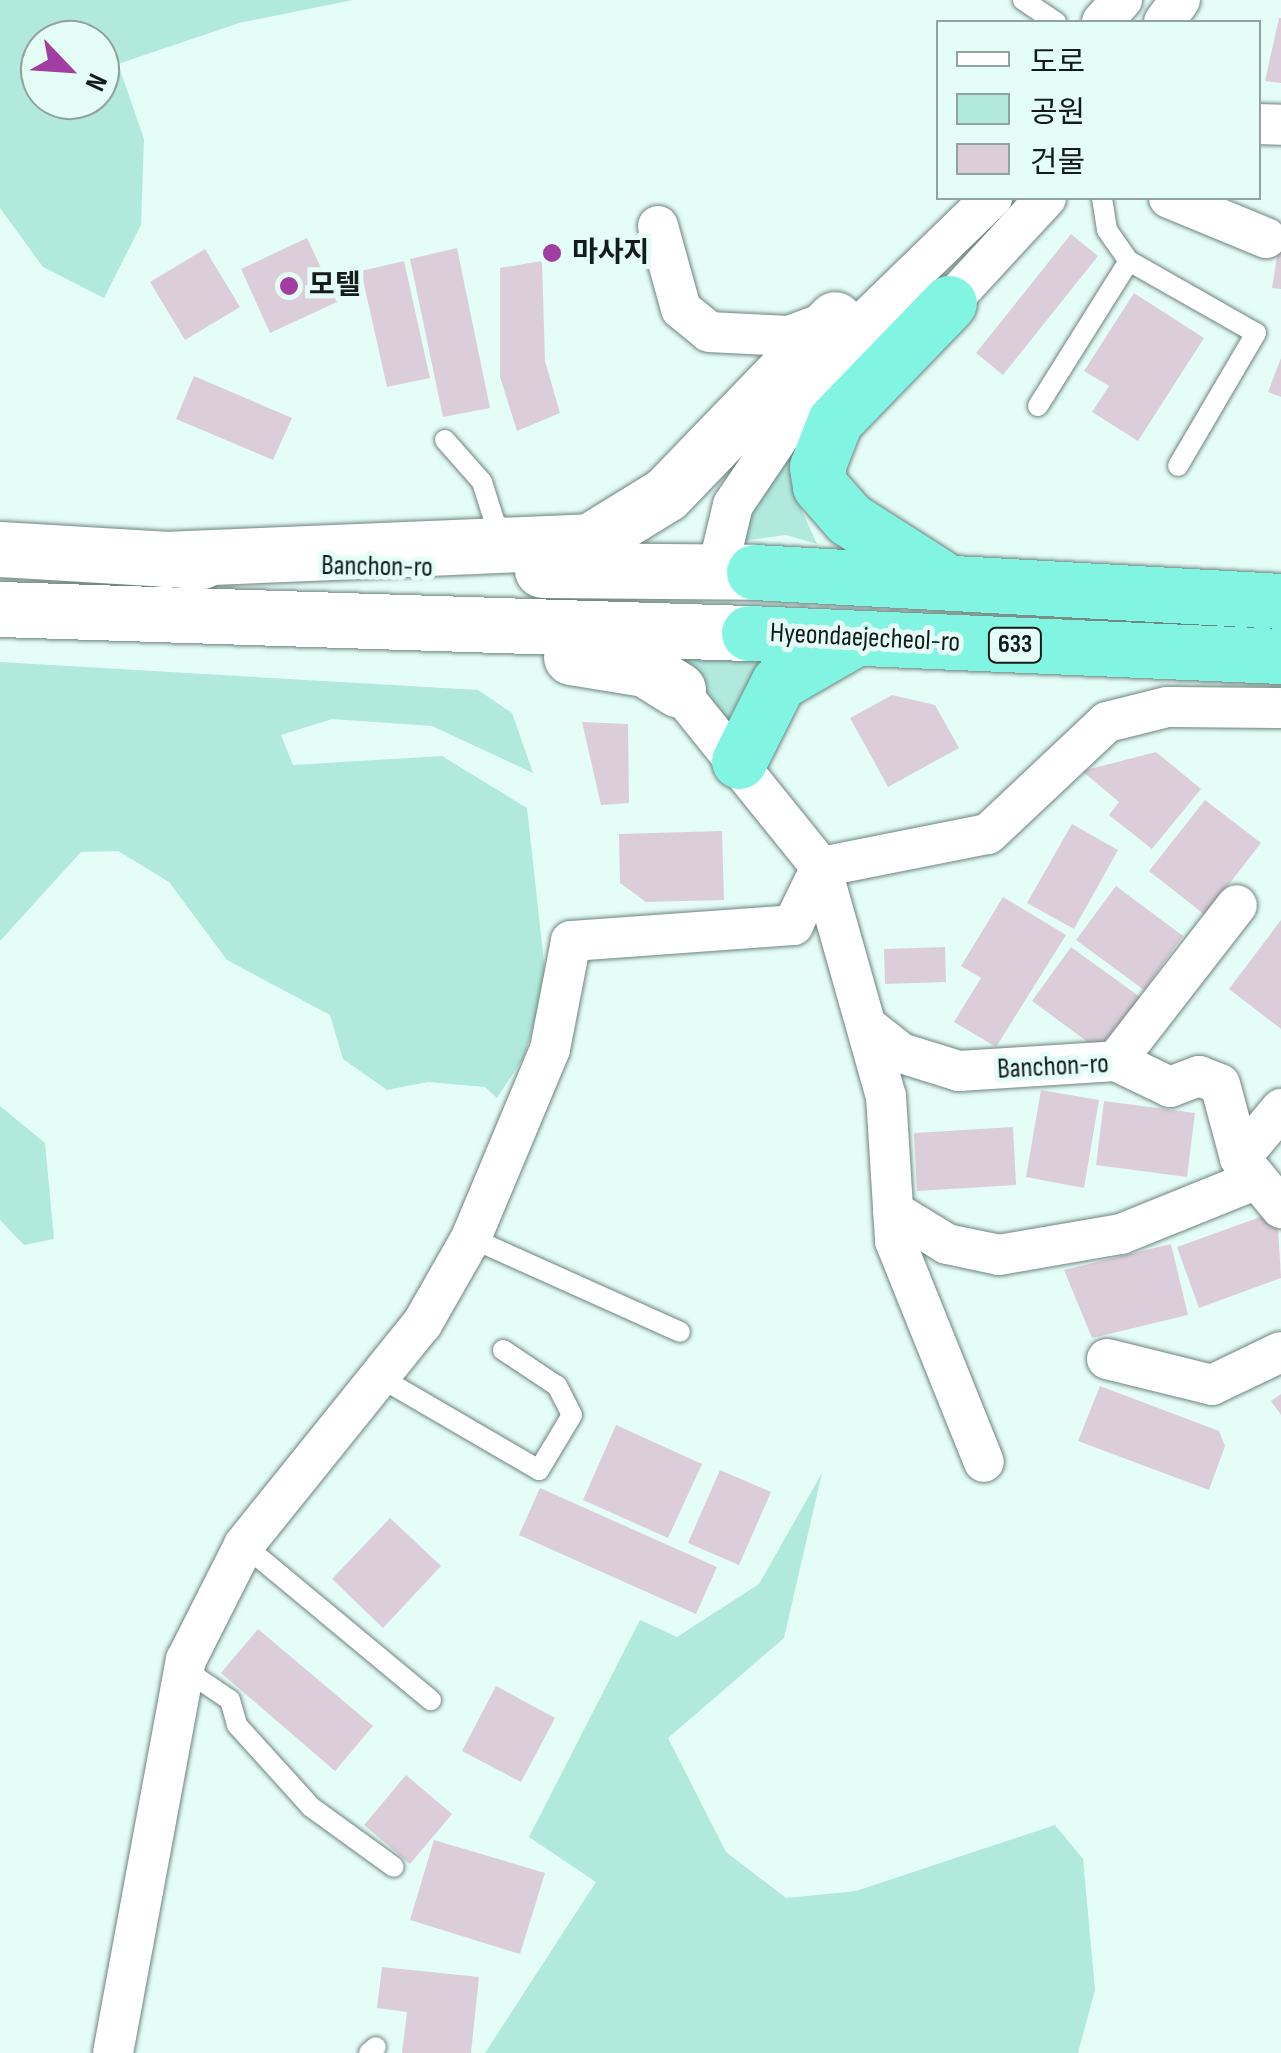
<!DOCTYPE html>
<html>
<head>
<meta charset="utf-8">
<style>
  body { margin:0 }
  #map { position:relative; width:1281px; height:2053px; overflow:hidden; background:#e5fdf7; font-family:"Sofia Sans Condensed","Noto Sans KR",sans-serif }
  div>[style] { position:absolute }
  .green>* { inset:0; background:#b2e9dd }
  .building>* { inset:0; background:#dccddb }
  .roads { filter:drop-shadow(0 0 2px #6e837e) drop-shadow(0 0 2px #6e837e) }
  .service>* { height:20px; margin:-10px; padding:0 10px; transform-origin:10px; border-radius:10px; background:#fff }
  .minor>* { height:40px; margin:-20px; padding:0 20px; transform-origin:20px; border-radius:20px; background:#fff }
  .secondary>* { height:55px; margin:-27.5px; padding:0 27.5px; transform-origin:27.5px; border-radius:27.5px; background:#fff }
  .trunk>* { height:55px; margin:-27.5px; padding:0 27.5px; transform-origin:27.5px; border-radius:27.5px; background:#82f4e2 }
  .dots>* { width:28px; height:28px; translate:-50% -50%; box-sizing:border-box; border:5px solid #e5fdf7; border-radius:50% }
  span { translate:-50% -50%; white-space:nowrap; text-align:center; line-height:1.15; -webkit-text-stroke:10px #e5fdf7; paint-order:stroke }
  .shield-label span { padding:2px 8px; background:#e5fdf7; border:2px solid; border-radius:8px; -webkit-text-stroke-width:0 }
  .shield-label { font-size:25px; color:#131c1a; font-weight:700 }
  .poi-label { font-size:28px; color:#131c1a; font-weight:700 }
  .left { translate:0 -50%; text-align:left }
  .street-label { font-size:28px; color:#131c1a }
  .legend { position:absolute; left:936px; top:20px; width:325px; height:180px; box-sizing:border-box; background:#e5fdf7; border:2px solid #91a39f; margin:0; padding:12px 18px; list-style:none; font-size:30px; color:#131c1a }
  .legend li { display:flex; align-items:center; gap:20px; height:50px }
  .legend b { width:50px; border:2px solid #91a39f }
  .north { position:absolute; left:20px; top:20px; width:100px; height:100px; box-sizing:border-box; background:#e5fdf7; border:2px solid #91a39f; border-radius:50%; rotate:115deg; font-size:28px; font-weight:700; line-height:40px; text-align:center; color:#131c1a }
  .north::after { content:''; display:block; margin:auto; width:35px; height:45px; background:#a23ea3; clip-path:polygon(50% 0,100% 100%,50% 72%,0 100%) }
</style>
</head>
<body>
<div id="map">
  <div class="green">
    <div style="clip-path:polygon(evenodd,0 0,353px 0,239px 23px,118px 64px,144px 139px,141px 225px,104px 298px,43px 267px,0 208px,0 0,100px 40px,100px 100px,40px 100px,40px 40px,100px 40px)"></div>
    <div style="clip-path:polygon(800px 423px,795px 495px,817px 544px,786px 535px,734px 542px)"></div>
    <div style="clip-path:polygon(766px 649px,727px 722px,684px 658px)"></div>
    <div style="clip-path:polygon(0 662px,478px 690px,512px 713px,533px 773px,432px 726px,332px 719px,281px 735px,293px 765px,442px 756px,527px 808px,546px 981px,524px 1057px,497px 1098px,485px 1087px,428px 1082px,387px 1090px,343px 1059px,330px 1015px,227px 960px,169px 882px,118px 851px,81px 852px,0 941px)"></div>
    <div style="clip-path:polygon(0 1106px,45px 1143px,54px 1239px,24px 1245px,0 1220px)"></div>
    <div style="clip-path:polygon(822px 1473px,784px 1638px,668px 1738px,726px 1852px,786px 1898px,856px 1891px,1055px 1825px,1083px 1859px,1095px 1990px,1078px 2053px,485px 2053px,596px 1882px,529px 1837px,640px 1620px,677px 1637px,759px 1584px)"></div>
  </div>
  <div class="building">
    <div style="clip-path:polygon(1279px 18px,1281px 18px,1281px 83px,1265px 81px)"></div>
    <div style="clip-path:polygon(1071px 234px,1098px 256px,1003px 375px,976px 353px)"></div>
    <div style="clip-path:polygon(307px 238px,337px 302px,270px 333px,241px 269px)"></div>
    <div style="clip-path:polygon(1279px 244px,1281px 244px,1281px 289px,1272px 288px)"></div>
    <div style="clip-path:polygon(457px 248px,490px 408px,443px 417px,410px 259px)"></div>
    <div style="clip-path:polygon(205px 249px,240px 307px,185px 340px,150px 282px)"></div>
    <div style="clip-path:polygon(404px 261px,430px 378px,387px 387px,361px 271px)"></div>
    <div style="clip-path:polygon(542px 261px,545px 361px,560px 413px,517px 431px,500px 377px,500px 268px)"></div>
    <div style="clip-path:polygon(1134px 293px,1204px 338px,1138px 441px,1092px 412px,1109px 386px,1084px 371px)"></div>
    <div style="clip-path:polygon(1281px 358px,1281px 397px,1268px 392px)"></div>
    <div style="clip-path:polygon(194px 376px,292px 418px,273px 460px,176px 419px)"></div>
    <div style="clip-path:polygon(892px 695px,935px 705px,959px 748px,888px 787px,850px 718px)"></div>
    <div style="clip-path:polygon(582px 722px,628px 724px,629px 803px,601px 805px)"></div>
    <div style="clip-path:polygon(1156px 752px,1201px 789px,1152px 849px,1109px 815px,1119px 802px,1082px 771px)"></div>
    <div style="clip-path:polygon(1205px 800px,1261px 843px,1205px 915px,1149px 871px)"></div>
    <div style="clip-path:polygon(1072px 824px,1118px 850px,1074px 929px,1027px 903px)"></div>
    <div style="clip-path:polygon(722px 831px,724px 900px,646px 902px,620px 883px,619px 834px)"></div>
    <div style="clip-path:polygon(1116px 886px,1183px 936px,1144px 990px,1076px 940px)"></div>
    <div style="clip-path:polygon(1003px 897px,1066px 935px,996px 1047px,954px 1022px,981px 978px,961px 966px)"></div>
    <div style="clip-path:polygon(1281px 920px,1281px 1029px,1229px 989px)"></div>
    <div style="clip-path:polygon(945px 947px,946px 982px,885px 984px,884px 949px)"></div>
    <div style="clip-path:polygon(1071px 947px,1140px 997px,1100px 1051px,1032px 1001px)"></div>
    <div style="clip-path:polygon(1041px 1090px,1099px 1100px,1084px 1188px,1026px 1177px)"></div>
    <div style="clip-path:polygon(1104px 1101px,1195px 1113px,1187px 1177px,1096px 1165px)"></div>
    <div style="clip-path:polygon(1013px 1127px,1016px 1185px,917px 1191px,914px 1133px)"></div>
    <div style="clip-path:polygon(1277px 1211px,1281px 1278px,1199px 1308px,1177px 1247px)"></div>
    <div style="clip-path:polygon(1171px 1244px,1188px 1315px,1092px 1338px,1064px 1270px)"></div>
    <div style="clip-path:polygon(1100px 1386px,1219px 1431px,1225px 1446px,1209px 1490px,1078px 1441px)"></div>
    <div style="clip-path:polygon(1281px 1394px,1281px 1415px,1271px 1401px)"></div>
    <div style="clip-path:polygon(616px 1425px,702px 1464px,668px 1538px,583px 1500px)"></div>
    <div style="clip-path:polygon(720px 1470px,771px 1492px,739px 1565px,688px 1543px)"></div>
    <div style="clip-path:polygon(540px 1488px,717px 1567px,696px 1614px,519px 1535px)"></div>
    <div style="clip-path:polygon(390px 1518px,441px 1566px,383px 1628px,332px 1579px)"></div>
    <div style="clip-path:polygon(258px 1629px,373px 1726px,335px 1771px,221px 1673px)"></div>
    <div style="clip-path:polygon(496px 1686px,555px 1718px,521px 1782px,462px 1751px)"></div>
    <div style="clip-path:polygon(406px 1775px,452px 1814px,410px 1864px,364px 1825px)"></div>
    <div style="clip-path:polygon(434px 1840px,545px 1873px,520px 1954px,410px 1920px)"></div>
    <div style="clip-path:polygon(382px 1967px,479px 1977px,471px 2053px,402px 2053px,407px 2012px,377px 2008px)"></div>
  </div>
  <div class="roads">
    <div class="service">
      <div style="left:1023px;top:0;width:40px;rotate:34deg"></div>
      <div style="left:1102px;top:198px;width:32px;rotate:81deg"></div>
      <div style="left:1107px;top:230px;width:38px;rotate:55deg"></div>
      <div style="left:1129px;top:261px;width:146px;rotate:29.6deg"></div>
      <div style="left:1256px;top:333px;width:154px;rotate:120.4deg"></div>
      <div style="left:1038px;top:406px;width:171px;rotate:-57.9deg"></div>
      <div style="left:445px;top:440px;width:56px;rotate:48.6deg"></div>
      <div style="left:482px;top:482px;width:43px;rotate:72.4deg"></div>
      <div style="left:495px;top:523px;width:21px;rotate:35deg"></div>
      <div style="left:471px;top:1238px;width:229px;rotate:24.2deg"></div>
      <div style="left:381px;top:1378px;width:183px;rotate:30.2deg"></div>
      <div style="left:539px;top:1470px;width:64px;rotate:-59deg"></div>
      <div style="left:572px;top:1415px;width:33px;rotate:-117deg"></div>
      <div style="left:557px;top:1386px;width:65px;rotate:-146.3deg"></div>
      <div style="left:244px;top:1545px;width:243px;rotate:39.7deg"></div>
      <div style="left:184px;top:1669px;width:55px;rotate:34deg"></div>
      <div style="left:230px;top:1700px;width:26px;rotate:74deg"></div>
      <div style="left:237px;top:1725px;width:110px;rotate:47.9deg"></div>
      <div style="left:311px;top:1807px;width:102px;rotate:35.9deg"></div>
      <div style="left:369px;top:2053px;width:9px;rotate:-41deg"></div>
    </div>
    <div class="minor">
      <div style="left:1102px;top:22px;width:30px;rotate:-48deg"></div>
      <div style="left:1164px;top:22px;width:27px;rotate:-54deg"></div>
      <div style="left:1258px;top:124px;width:23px;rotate:2deg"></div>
      <div style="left:1169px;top:198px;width:105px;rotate:22.4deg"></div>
      <div style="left:658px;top:226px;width:86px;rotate:74.5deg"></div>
      <div style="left:681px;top:309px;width:36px;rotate:39deg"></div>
      <div style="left:709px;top:332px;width:80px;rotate:2.9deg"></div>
      <div style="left:789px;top:336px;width:43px;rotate:-20.6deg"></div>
      <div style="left:837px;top:348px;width:216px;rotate:-44.1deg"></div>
      <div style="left:717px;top:572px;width:69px;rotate:-76.6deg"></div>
      <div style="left:733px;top:505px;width:104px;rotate:-56deg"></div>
      <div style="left:791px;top:419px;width:113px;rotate:-40.7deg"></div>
      <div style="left:877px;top:345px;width:83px;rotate:-30.3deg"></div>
      <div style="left:949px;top:303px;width:143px;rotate:-47.3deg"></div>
      <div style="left:678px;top:690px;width:228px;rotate:51.1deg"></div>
      <div style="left:821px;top:867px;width:238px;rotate:74.2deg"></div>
      <div style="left:886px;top:1096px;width:145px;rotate:86.4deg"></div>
      <div style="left:895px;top:1241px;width:238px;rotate:68.1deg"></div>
      <div style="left:868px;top:1027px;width:42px;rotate:38.2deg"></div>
      <div style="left:901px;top:1053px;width:61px;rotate:17.2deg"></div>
      <div style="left:959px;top:1071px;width:157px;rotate:-3.6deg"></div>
      <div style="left:1116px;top:1061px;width:60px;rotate:25.7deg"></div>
      <div style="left:1170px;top:1087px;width:31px;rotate:-21deg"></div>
      <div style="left:1199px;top:1076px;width:22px;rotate:21deg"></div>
      <div style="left:1220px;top:1084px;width:77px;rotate:74.9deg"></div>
      <div style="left:1240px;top:1158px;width:65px;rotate:50.6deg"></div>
      <div style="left:1116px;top:1061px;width:197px;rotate:-52.2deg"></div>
      <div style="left:1240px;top:1158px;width:64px;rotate:-50.1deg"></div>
      <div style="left:893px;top:1211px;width:63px;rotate:31.4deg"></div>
      <div style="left:947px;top:1244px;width:53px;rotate:11.9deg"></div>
      <div style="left:999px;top:1255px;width:124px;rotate:-9.8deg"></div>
      <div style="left:1121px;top:1234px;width:147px;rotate:-22deg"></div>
      <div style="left:1107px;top:1359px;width:108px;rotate:13.9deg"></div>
      <div style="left:1212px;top:1385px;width:76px;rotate:-25.6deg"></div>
      <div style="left:113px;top:2053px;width:400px;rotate:-79.5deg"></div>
      <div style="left:186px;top:1660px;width:129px;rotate:-63.2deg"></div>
      <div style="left:244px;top:1545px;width:284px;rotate:-51.2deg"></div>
      <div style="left:422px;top:1324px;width:99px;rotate:-60.3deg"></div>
      <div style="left:471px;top:1238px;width:205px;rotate:-67.3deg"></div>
      <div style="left:550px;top:1049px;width:110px;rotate:-79deg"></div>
      <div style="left:571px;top:941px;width:223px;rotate:-4.1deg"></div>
      <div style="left:793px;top:925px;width:64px;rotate:-64.2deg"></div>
      <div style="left:821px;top:867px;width:170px;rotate:-11.2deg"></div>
      <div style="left:988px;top:834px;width:163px;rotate:-43.3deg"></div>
      <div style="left:1107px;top:722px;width:62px;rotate:-14deg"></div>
      <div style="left:1167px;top:707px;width:114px;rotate:0.5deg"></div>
    </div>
    <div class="secondary">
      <div style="left:0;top:549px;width:202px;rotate:3.4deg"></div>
      <div style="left:164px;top:559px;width:426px;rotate:-2.4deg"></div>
      <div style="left:590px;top:541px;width:89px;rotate:-31.7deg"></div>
      <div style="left:666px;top:494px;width:243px;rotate:-46deg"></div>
      <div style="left:542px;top:570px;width:212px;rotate:0.5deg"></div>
      <div style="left:0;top:609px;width:749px;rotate:1.84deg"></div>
      <div style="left:571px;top:657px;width:75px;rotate:9.2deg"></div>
      <div style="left:645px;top:669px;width:39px;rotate:32deg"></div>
    </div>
    <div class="trunk">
      <div style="left:754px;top:572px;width:528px;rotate:3.15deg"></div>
      <div style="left:938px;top:576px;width:106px;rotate:-147.4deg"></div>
      <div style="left:849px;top:519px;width:44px;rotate:-131.3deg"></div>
      <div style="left:820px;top:486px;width:19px;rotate:-99deg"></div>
      <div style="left:817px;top:467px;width:49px;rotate:-68.6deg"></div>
      <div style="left:835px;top:421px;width:164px;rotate:-46deg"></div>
      <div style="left:749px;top:633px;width:532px;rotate:2.48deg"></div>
      <div style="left:739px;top:761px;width:87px;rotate:-63.4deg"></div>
      <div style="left:778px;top:683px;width:88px;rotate:-30.1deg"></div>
    </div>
  </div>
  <div class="dots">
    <div style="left:552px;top:253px;background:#a23ea3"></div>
    <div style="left:289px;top:286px;background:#a23ea3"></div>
  </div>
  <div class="shield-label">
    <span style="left:1015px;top:645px">633</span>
  </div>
  <div class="poi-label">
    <span class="left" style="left:572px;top:253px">마사지</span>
    <span class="left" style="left:309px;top:286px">모텔</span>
  </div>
  <div class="street-label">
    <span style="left:377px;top:567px;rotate:1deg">Banchon-ro</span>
    <span style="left:865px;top:638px;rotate:3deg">Hyeondaejecheol-ro</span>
    <span style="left:1053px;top:1067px;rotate:-3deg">Banchon-ro</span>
  </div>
  <ul class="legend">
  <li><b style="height:12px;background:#fff"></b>도로</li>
  <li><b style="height:28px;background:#b2e9dd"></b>공원</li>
  <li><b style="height:28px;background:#dccddb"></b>건물</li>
  </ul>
  <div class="north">N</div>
</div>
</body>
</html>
